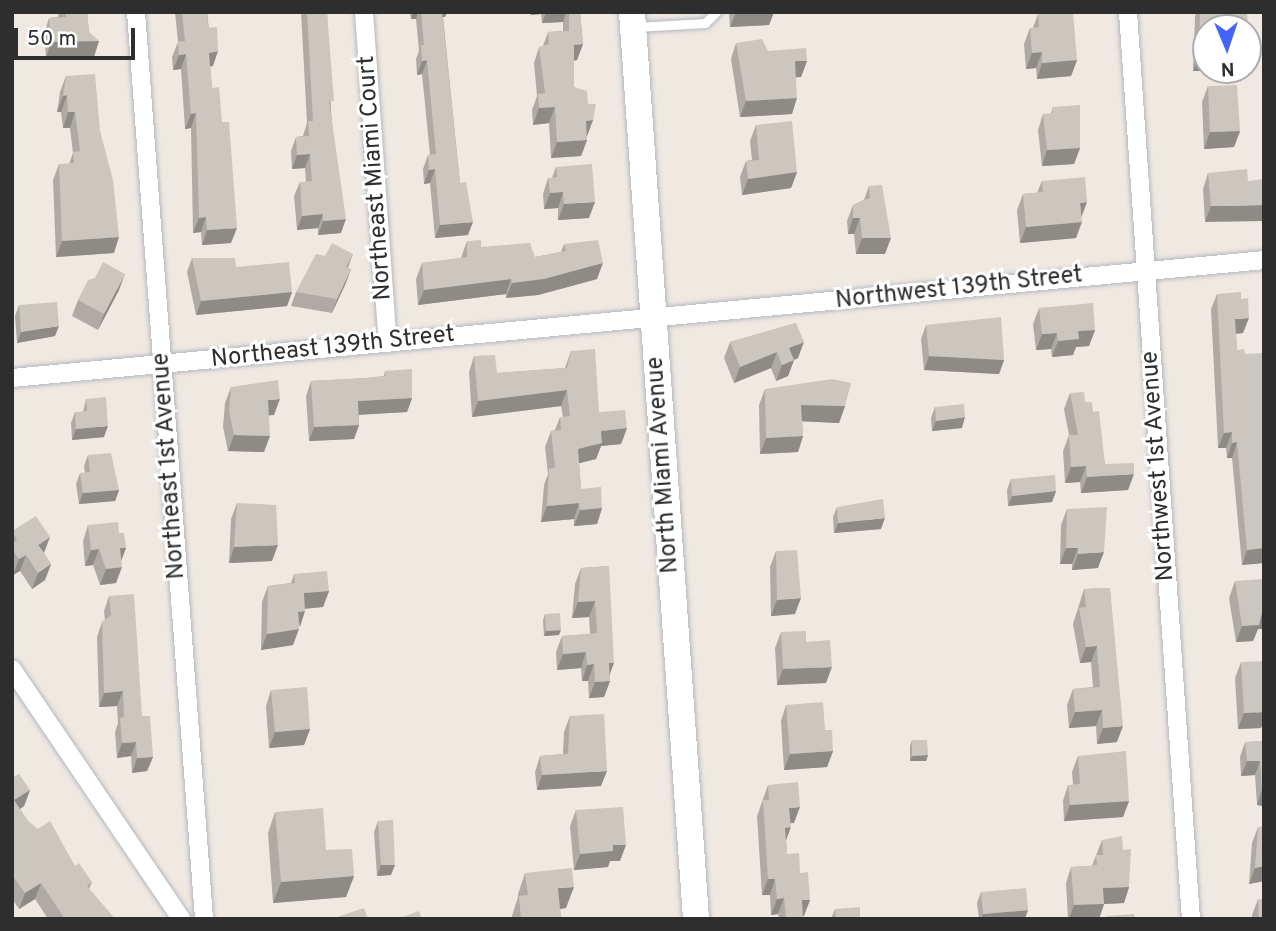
<!DOCTYPE html>
<html>
<head>
<meta charset="utf-8">
<style>
  body { margin:0 }
  #map { position:relative; width:1276px; height:931px; overflow:hidden; background:#efe9e1; font-family:Overpass,sans-serif }
  div>[style] { position:absolute }
  .roads { filter:drop-shadow(0 0 2px #b4b7c1) drop-shadow(0 0 2px #b4b7c1) }
  .lane>* { height:9px; margin:-4.5px; padding:0 4.5px; transform-origin:4.5px; border-radius:4.5px; background:#fff }
  .street>* { height:18px; margin:-9px; padding:0 9px; transform-origin:9px; border-radius:9px; background:#fff }
  .secondary>* { height:26px; margin:-13px; padding:0 13px; transform-origin:13px; border-radius:13px; background:#fff }
  .wall>* { inset:0; background:#afaba4 }
  .shaded-wall>* { inset:0; background:#8e8b86 }
  .building>* { inset:0; background:#cbc7bf }
  span { translate:-50% -50%; white-space:nowrap; text-align:center; line-height:1.15; -webkit-text-stroke:6px #fff; paint-order:stroke }
  .street-label { font-size:24px; color:#2e2e2e }
  .frame { position:absolute; inset:0; border:14px solid #2e2e2e; pointer-events:none }
  .north { position:absolute; left:1192px; top:14px; width:70px; height:70px; box-sizing:border-box; background:#fff; border:2px solid #ababab; border-radius:50%; rotate:178deg; font-size:19px; font-weight:700; line-height:28px; text-align:center; color:#2e2e2e }
  .north::after { content:''; display:block; margin:auto; width:24px; height:32px; background:#4264fb; clip-path:polygon(50% 0,100% 100%,50% 72%,0 100%) }
  .scale { position:absolute; left:14px; top:28px; width:121px; height:32px; box-sizing:border-box; border:4px solid #2e2e2e; border-top:0; padding-left:9px; font-size:21px; line-height:24px; white-space:nowrap; color:#2e2e2e; -webkit-text-stroke:5px #fff; paint-order:stroke }
</style>
</head>
<body>
<div id="map">
  <div class="roads">
    <div class="lane">
      <div style="left:636px;top:27px;width:69px;rotate:-3.3deg"></div>
      <div style="left:705px;top:23px;width:16px;rotate:-45deg"></div>
    </div>
    <div class="street">
      <div style="left:136px;top:12px;width:910px;rotate:85.71deg"></div>
      <div style="left:364px;top:12px;width:332px;rotate:85.9deg"></div>
      <div style="left:1128px;top:12px;width:909px;rotate:86.03deg"></div>
      <div style="left:12px;top:378px;width:1258px;rotate:-5.38deg"></div>
      <div style="left:12px;top:669px;width:302px;rotate:55.9deg"></div>
    </div>
    <div class="secondary">
      <div style="left:632px;top:12px;width:909px;rotate:85.96deg"></div>
    </div>
  </div>
  <div class="wall">
    <div style="clip-path:polygon(59px 12px,87px 12px,89px 32px,94px 57px,46px 58px,44px 34px,49px 18px,58px 17px)"></div>
    <div style="clip-path:polygon(175px 12px,207px 12px,213px 66px,210px 66px,212px 88px,231px 243px,202px 245px,201px 232px,193px 233px,191px 128px,185px 129px,181px 69px,173px 70px,172px 57px,178px 42px)"></div>
    <div style="clip-path:polygon(301px 12px,327px 12px,331px 110px,341px 233px,318px 235px,318px 228px,297px 230px,294px 196px,300px 182px,306px 182px,305px 168px,292px 169px,291px 151px,296px 137px,303px 136px,307px 123px)"></div>
    <div style="clip-path:polygon(410px 12px,447px 12px,445px 17px,443px 17px,460px 183px,468px 235px,435px 238px,430px 183px,424px 184px,423px 169px,428px 155px,430px 155px,422px 74px,417px 75px,416px 59px,419px 51px,416px 19px,411px 19px)"></div>
    <div style="clip-path:polygon(530px 12px,580px 12px,583px 44px,577px 60px,574px 61px,574px 87px,588px 104px,593px 120px,587px 136px,587px 140px,581px 156px,551px 158px,549px 123px,533px 125px,532px 110px,537px 96px,534px 63px,539px 47px,543px 46px,548px 32px,563px 31px,563px 22px,542px 23px,541px 14px,531px 15px)"></div>
    <div style="clip-path:polygon(729px 12px,774px 12px,769px 25px,730px 27px)"></div>
    <div style="clip-path:polygon(1196px 12px,1200px 12px,1206px 70px,1244px 70px,1193px 71px,1195px 17px)"></div>
    <div style="clip-path:polygon(1038px 14px,1077px 60px,1071px 76px,1037px 79px,1036px 68px,1026px 69px,1024px 44px,1030px 28px,1033px 28px)"></div>
    <div style="clip-path:polygon(736px 43px,807px 61px,801px 77px,796px 77px,792px 114px,740px 117px,731px 59px)"></div>
    <div style="clip-path:polygon(66px 76px,100px 131px,114px 253px,56px 257px,53px 180px,59px 164px,69px 164px,73px 153px,70px 128px,63px 128px,61px 112px,57px 112px,60px 92px)"></div>
    <div style="clip-path:polygon(1208px 86px,1240px 131px,1234px 147px,1204px 149px,1202px 102px)"></div>
    <div style="clip-path:polygon(1053px 107px,1080px 148px,1074px 164px,1042px 166px,1038px 130px,1043px 114px,1051px 114px)"></div>
    <div style="clip-path:polygon(756px 125px,797px 172px,791px 188px,742px 195px,740px 177px,746px 161px,752px 160px,750px 141px)"></div>
    <div style="clip-path:polygon(556px 167px,589px 218px,558px 220px,558px 208px,544px 209px,543px 194px,548px 178px,552px 178px)"></div>
    <div style="clip-path:polygon(1208px 173px,1248px 181px,1205px 222px,1203px 189px)"></div>
    <div style="clip-path:polygon(1042px 181px,1081px 218px,1076px 238px,1020px 243px,1017px 210px,1023px 194px,1037px 193px)"></div>
    <div style="clip-path:polygon(869px 186px,885px 254px,856px 254px,854px 234px,848px 234px,847px 221px,853px 205px,864px 200px)"></div>
    <div style="clip-path:polygon(467px 241px,481px 247px,535px 257px,561px 252px,564px 244px,597px 279px,538px 295px,506px 298px,506px 294px,418px 305px,416px 279px,422px 263px,461px 258px)"></div>
    <div style="clip-path:polygon(353px 254px,348px 268px,351px 269px,332px 313px,291px 306px,296px 292px,325px 256px)"></div>
    <div style="clip-path:polygon(192px 258px,236px 267px,292px 292px,287px 306px,196px 315px,187px 272px)"></div>
    <div style="clip-path:polygon(119px 290px,98px 330px,72px 316px,78px 300px)"></div>
    <div style="clip-path:polygon(1217px 294px,1243px 333px,1236px 334px,1237px 350px,1264px 563px,1242px 565px,1232px 458px,1227px 458px,1226px 448px,1218px 448px,1211px 309px)"></div>
    <div style="clip-path:polygon(19px 305px,55px 336px,17px 343px,15px 316px)"></div>
    <div style="clip-path:polygon(1039px 308px,1095px 330px,1089px 346px,1076px 347px,1073px 355px,1052px 357px,1051px 349px,1036px 350px,1033px 324px)"></div>
    <div style="clip-path:polygon(796px 323px,798px 358px,794px 360px,788px 376px,776px 381px,771px 368px,734px 383px,724px 358px,730px 342px)"></div>
    <div style="clip-path:polygon(926px 325px,1004px 360px,999px 374px,924px 370px,921px 339px)"></div>
    <div style="clip-path:polygon(571px 351px,599px 412px,627px 428px,621px 444px,601px 446px,596px 459px,579px 463px,581px 489px,602px 508px,597px 524px,574px 526px,574px 519px,541px 522px,544px 485px,548px 474px,545px 447px,551px 431px,555px 430px,560px 417px,563px 417px,561px 406px,472px 417px,469px 372px,474px 356px,497px 373px,565px 368px)"></div>
    <div style="clip-path:polygon(385px 371px,412px 398px,407px 412px,359px 415px,359px 425px,354px 439px,309px 441px,306px 396px,311px 381px,367px 378px,384px 376px)"></div>
    <div style="clip-path:polygon(231px 387px,274px 415px,269px 415px,264px 452px,228px 451px,223px 427px,225px 403px)"></div>
    <div style="clip-path:polygon(765px 389px,845px 406px,839px 423px,802px 421px,803px 436px,798px 452px,760px 454px,759px 405px)"></div>
    <div style="clip-path:polygon(1070px 393px,1085px 402px,1093px 412px,1105px 464px,1128px 490px,1081px 493px,1080px 482px,1065px 483px,1063px 451px,1069px 435px,1064px 409px)"></div>
    <div style="clip-path:polygon(86px 399px,104px 437px,72px 440px,71px 423px,75px 412px,83px 412px)"></div>
    <div style="clip-path:polygon(935px 407px,962px 428px,932px 431px,931px 418px)"></div>
    <div style="clip-path:polygon(88px 455px,119px 490px,115px 501px,79px 504px,76px 484px,80px 473px,85px 473px,84px 466px)"></div>
    <div style="clip-path:polygon(1011px 479px,1056px 491px,1052px 502px,1008px 506px,1007px 490px)"></div>
    <div style="clip-path:polygon(237px 503px,272px 561px,229px 563px,231px 519px)"></div>
    <div style="clip-path:polygon(837px 507px,881px 529px,834px 533px,833px 517px)"></div>
    <div style="clip-path:polygon(1067px 509px,1098px 568px,1072px 570px,1072px 564px,1060px 564px,1061px 525px)"></div>
    <div style="clip-path:polygon(88px 525px,126px 548px,121px 560px,116px 583px,100px 585px,93px 565px,85px 566px,83px 541px)"></div>
    <div style="clip-path:polygon(12px 531px,44px 553px,51px 564px,45px 580px,32px 589px,20px 571px,13px 575px,12px 574px)"></div>
    <div style="clip-path:polygon(776px 551px,795px 614px,771px 616px,770px 567px)"></div>
    <div style="clip-path:polygon(609px 566px,610px 681px,604px 697px,589px 698px,588px 681px,582px 681px,581px 668px,557px 670px,556px 652px,562px 636px,590px 634px,589px 617px,572px 618px,575px 584px,581px 568px)"></div>
    <div style="clip-path:polygon(294px 574px,329px 591px,323px 607px,305px 609px,293px 645px,261px 650px,262px 602px,268px 586px,291px 583px)"></div>
    <div style="clip-path:polygon(1235px 581px,1258px 629px,1253px 641px,1236px 642px,1229px 598px)"></div>
    <div style="clip-path:polygon(1110px 588px,1117px 742px,1097px 744px,1096px 726px,1069px 728px,1067px 705px,1073px 689px,1093px 687px,1091px 662px,1080px 663px,1073px 624px,1084px 589px)"></div>
    <div style="clip-path:polygon(109px 596px,153px 757px,147px 771px,132px 773px,131px 756px,117px 758px,115px 732px,118px 723px,117px 706px,99px 707px,97px 637px,102px 622px,105px 620px,104px 611px)"></div>
    <div style="clip-path:polygon(545px 614px,559px 635px,544px 636px,543px 620px)"></div>
    <div style="clip-path:polygon(781px 632px,806px 642px,826px 683px,777px 685px,775px 648px)"></div>
    <div style="clip-path:polygon(1241px 662px,1261px 728px,1238px 729px,1235px 678px)"></div>
    <div style="clip-path:polygon(271px 690px,310px 729px,304px 745px,269px 748px,266px 706px)"></div>
    <div style="clip-path:polygon(786px 705px,825px 730px,833px 751px,827px 767px,784px 770px,781px 721px)"></div>
    <div style="clip-path:polygon(570px 716px,601px 786px,537px 790px,535px 772px,540px 756px,563px 754px,564px 732px)"></div>
    <div style="clip-path:polygon(912px 740px,928px 755px,926px 761px,910px 761px,910px 746px)"></div>
    <div style="clip-path:polygon(1264px 741px,1264px 806px,1257px 805px,1255px 775px,1241px 776px,1240px 757px,1245px 742px)"></div>
    <div style="clip-path:polygon(1078px 756px,1129px 801px,1123px 817px,1064px 821px,1063px 801px,1068px 785px,1073px 785px,1072px 772px)"></div>
    <div style="clip-path:polygon(12px 778px,30px 790px,24px 806px,20px 809px,28px 821px,92px 882px,89px 889px,115px 919px,48px 919px,35px 899px,19px 909px,12px 899px)"></div>
    <div style="clip-path:polygon(768px 785px,794px 823px,790px 823px,786px 840px,787px 854px,800px 873px,810px 900px,803px 916px,803px 919px,779px 919px,778px 914px,771px 915px,770px 895px,762px 895px,757px 816px)"></div>
    <div style="clip-path:polygon(576px 810px,620px 861px,610px 861px,608px 867px,574px 870px,570px 826px)"></div>
    <div style="clip-path:polygon(275px 812px,326px 850px,354px 876px,346px 897px,273px 903px,268px 833px)"></div>
    <div style="clip-path:polygon(378px 821px,391px 875px,377px 876px,374px 832px)"></div>
    <div style="clip-path:polygon(1258px 827px,1264px 881px,1249px 884px,1252px 843px)"></div>
    <div style="clip-path:polygon(1102px 840px,1123px 850px,1129px 887px,1124px 903px,1104px 904px,1099px 919px,1068px 919px,1066px 883px,1071px 867px,1092px 866px)"></div>
    <div style="clip-path:polygon(525px 873px,566px 908px,560px 909px,561px 918px,577px 919px,511px 919px,518px 897px,518px 894px)"></div>
    <div style="clip-path:polygon(981px 892px,1025px 919px,979px 919px,977px 903px)"></div>
    <div style="clip-path:polygon(1258px 899px,1264px 919px,1252px 919px,1252px 915px)"></div>
    <div style="clip-path:polygon(835px 909px,860px 919px,831px 919px)"></div>
  </div>
  <div class="shaded-wall">
    <div style="clip-path:polygon(413px 12px,418px 12px,416px 19px,411px 19px)"></div>
    <div style="clip-path:polygon(438px 12px,447px 12px,445px 17px,436px 17px)"></div>
    <div style="clip-path:polygon(532px 12px,542px 12px,541px 14px,531px 15px)"></div>
    <div style="clip-path:polygon(546px 12px,566px 12px,563px 22px,542px 23px)"></div>
    <div style="clip-path:polygon(736px 12px,774px 12px,769px 25px,730px 27px)"></div>
    <div style="clip-path:polygon(99px 41px,94px 57px,46px 58px,51px 42px)"></div>
    <div style="clip-path:polygon(583px 44px,577px 60px,568px 61px,574px 45px)"></div>
    <div style="clip-path:polygon(218px 51px,213px 66px,203px 68px,209px 53px)"></div>
    <div style="clip-path:polygon(1042px 52px,1036px 68px,1026px 69px,1032px 53px)"></div>
    <div style="clip-path:polygon(186px 54px,181px 69px,173px 70px,179px 55px)"></div>
    <div style="clip-path:polygon(1199px 55px,1206px 55px,1206px 70px,1244px 70px,1193px 71px)"></div>
    <div style="clip-path:polygon(427px 60px,422px 74px,417px 75px,422px 61px)"></div>
    <div style="clip-path:polygon(1077px 60px,1071px 76px,1037px 79px,1042px 63px)"></div>
    <div style="clip-path:polygon(795px 61px,807px 61px,801px 77px,789px 78px)"></div>
    <div style="clip-path:polygon(67px 95px,61px 112px,57px 112px,63px 96px)"></div>
    <div style="clip-path:polygon(797px 98px,792px 114px,740px 117px,746px 101px)"></div>
    <div style="clip-path:polygon(555px 107px,549px 123px,533px 125px,539px 108px)"></div>
    <div style="clip-path:polygon(68px 112px,75px 112px,70px 128px,63px 128px)"></div>
    <div style="clip-path:polygon(196px 113px,191px 128px,185px 129px,191px 114px)"></div>
    <div style="clip-path:polygon(593px 120px,587px 136px,580px 137px,586px 121px)"></div>
    <div style="clip-path:polygon(1240px 131px,1234px 147px,1204px 149px,1210px 132px)"></div>
    <div style="clip-path:polygon(587px 140px,581px 156px,551px 158px,557px 142px)"></div>
    <div style="clip-path:polygon(1080px 148px,1074px 164px,1042px 166px,1047px 150px)"></div>
    <div style="clip-path:polygon(310px 154px,305px 168px,292px 169px,297px 155px)"></div>
    <div style="clip-path:polygon(435px 169px,430px 183px,424px 184px,429px 170px)"></div>
    <div style="clip-path:polygon(797px 172px,791px 188px,742px 195px,748px 179px)"></div>
    <div style="clip-path:polygon(563px 192px,558px 208px,544px 209px,550px 193px)"></div>
    <div style="clip-path:polygon(595px 202px,589px 218px,558px 220px,564px 204px)"></div>
    <div style="clip-path:polygon(1087px 202px,1081px 218px,1080px 203px)"></div>
    <div style="clip-path:polygon(1264px 205px,1264px 221px,1205px 222px,1211px 206px)"></div>
    <div style="clip-path:polygon(323px 214px,318px 228px,297px 230px,302px 216px)"></div>
    <div style="clip-path:polygon(206px 217px,201px 232px,193px 233px,199px 218px)"></div>
    <div style="clip-path:polygon(853px 218px,860px 218px,854px 234px,848px 234px)"></div>
    <div style="clip-path:polygon(346px 219px,341px 233px,318px 235px,323px 221px)"></div>
    <div style="clip-path:polygon(473px 222px,468px 235px,435px 238px,440px 225px)"></div>
    <div style="clip-path:polygon(1082px 222px,1076px 238px,1020px 243px,1026px 227px)"></div>
    <div style="clip-path:polygon(237px 228px,231px 243px,202px 245px,207px 230px)"></div>
    <div style="clip-path:polygon(119px 237px,114px 253px,56px 257px,62px 241px)"></div>
    <div style="clip-path:polygon(862px 238px,891px 238px,885px 254px,856px 254px)"></div>
    <div style="clip-path:polygon(603px 263px,597px 279px,538px 295px,506px 298px,512px 283px)"></div>
    <div style="clip-path:polygon(351px 269px,346px 283px,332px 313px,337px 299px)"></div>
    <div style="clip-path:polygon(125px 274px,119px 290px,98px 330px,104px 314px)"></div>
    <div style="clip-path:polygon(511px 279px,506px 294px,418px 305px,424px 290px)"></div>
    <div style="clip-path:polygon(292px 292px,287px 306px,196px 315px,201px 301px)"></div>
    <div style="clip-path:polygon(1249px 318px,1243px 333px,1230px 334px,1235px 319px)"></div>
    <div style="clip-path:polygon(59px 326px,55px 336px,17px 343px,21px 332px)"></div>
    <div style="clip-path:polygon(1095px 330px,1089px 346px,1076px 347px,1073px 355px,1052px 357px,1058px 341px,1078px 331px)"></div>
    <div style="clip-path:polygon(1057px 333px,1051px 349px,1036px 350px,1042px 334px)"></div>
    <div style="clip-path:polygon(804px 342px,798px 358px,784px 364px,789px 348px)"></div>
    <div style="clip-path:polygon(777px 352px,771px 368px,734px 383px,740px 367px)"></div>
    <div style="clip-path:polygon(929px 356px,1004px 360px,999px 374px,924px 370px)"></div>
    <div style="clip-path:polygon(794px 360px,788px 376px,776px 381px,782px 365px)"></div>
    <div style="clip-path:polygon(567px 390px,561px 406px,472px 417px,478px 401px)"></div>
    <div style="clip-path:polygon(412px 398px,407px 412px,352px 415px,358px 401px)"></div>
    <div style="clip-path:polygon(280px 399px,274px 415px,262px 416px,268px 400px)"></div>
    <div style="clip-path:polygon(801px 405px,845px 406px,839px 423px,795px 421px)"></div>
    <div style="clip-path:polygon(965px 417px,962px 428px,932px 431px,936px 421px)"></div>
    <div style="clip-path:polygon(359px 425px,354px 439px,309px 441px,314px 427px)"></div>
    <div style="clip-path:polygon(108px 426px,104px 437px,72px 440px,76px 429px)"></div>
    <div style="clip-path:polygon(627px 428px,621px 444px,601px 446px,596px 459px,572px 465px,578px 449px,601px 431px)"></div>
    <div style="clip-path:polygon(1232px 432px,1226px 448px,1218px 448px,1224px 433px)"></div>
    <div style="clip-path:polygon(234px 435px,270px 436px,264px 452px,228px 451px)"></div>
    <div style="clip-path:polygon(803px 436px,798px 452px,760px 454px,766px 438px)"></div>
    <div style="clip-path:polygon(1237px 442px,1232px 458px,1227px 458px,1232px 443px)"></div>
    <div style="clip-path:polygon(1086px 466px,1080px 482px,1065px 483px,1071px 467px)"></div>
    <div style="clip-path:polygon(1134px 474px,1128px 490px,1081px 493px,1087px 477px)"></div>
    <div style="clip-path:polygon(119px 490px,115px 501px,79px 504px,83px 493px)"></div>
    <div style="clip-path:polygon(1056px 491px,1052px 502px,1008px 506px,1012px 496px)"></div>
    <div style="clip-path:polygon(579px 503px,574px 519px,541px 522px,547px 506px)"></div>
    <div style="clip-path:polygon(602px 508px,597px 524px,574px 526px,580px 510px)"></div>
    <div style="clip-path:polygon(885px 518px,881px 529px,834px 533px,838px 523px)"></div>
    <div style="clip-path:polygon(50px 537px,44px 553px,38px 545px)"></div>
    <div style="clip-path:polygon(278px 545px,272px 561px,229px 563px,234px 547px)"></div>
    <div style="clip-path:polygon(120px 548px,126px 548px,120px 564px)"></div>
    <div style="clip-path:polygon(1066px 548px,1078px 548px,1072px 564px,1060px 564px)"></div>
    <div style="clip-path:polygon(1264px 548px,1264px 563px,1242px 565px,1247px 550px)"></div>
    <div style="clip-path:polygon(99px 549px,93px 565px,85px 566px,91px 550px)"></div>
    <div style="clip-path:polygon(1104px 552px,1098px 568px,1072px 570px,1078px 554px)"></div>
    <div style="clip-path:polygon(26px 555px,20px 571px,13px 575px,19px 559px)"></div>
    <div style="clip-path:polygon(51px 564px,45px 580px,32px 589px,38px 573px)"></div>
    <div style="clip-path:polygon(122px 567px,116px 583px,100px 585px,106px 569px)"></div>
    <div style="clip-path:polygon(329px 591px,323px 607px,298px 609px,304px 593px)"></div>
    <div style="clip-path:polygon(801px 598px,795px 614px,771px 616px,777px 600px)"></div>
    <div style="clip-path:polygon(595px 601px,589px 617px,572px 618px,578px 602px)"></div>
    <div style="clip-path:polygon(305px 611px,300px 627px,298px 612px)"></div>
    <div style="clip-path:polygon(1262px 613px,1264px 613px,1264px 629px,1258px 629px,1253px 641px,1236px 642px,1242px 626px)"></div>
    <div style="clip-path:polygon(299px 629px,293px 645px,261px 650px,267px 634px)"></div>
    <div style="clip-path:polygon(561px 630px,559px 635px,544px 636px,546px 631px)"></div>
    <div style="clip-path:polygon(1097px 646px,1091px 662px,1080px 663px,1086px 647px)"></div>
    <div style="clip-path:polygon(586px 652px,581px 668px,557px 670px,563px 654px)"></div>
    <div style="clip-path:polygon(609px 663px,614px 663px,608px 679px)"></div>
    <div style="clip-path:polygon(594px 664px,588px 681px,582px 681px,587px 665px)"></div>
    <div style="clip-path:polygon(832px 667px,826px 683px,777px 685px,783px 669px)"></div>
    <div style="clip-path:polygon(610px 681px,604px 697px,589px 698px,595px 682px)"></div>
    <div style="clip-path:polygon(123px 691px,117px 706px,99px 707px,104px 693px)"></div>
    <div style="clip-path:polygon(1102px 710px,1096px 726px,1069px 728px,1075px 712px)"></div>
    <div style="clip-path:polygon(1264px 712px,1264px 721px,1261px 728px,1238px 729px,1244px 713px)"></div>
    <div style="clip-path:polygon(1123px 726px,1117px 742px,1097px 744px,1103px 728px)"></div>
    <div style="clip-path:polygon(310px 729px,304px 745px,269px 748px,275px 732px)"></div>
    <div style="clip-path:polygon(136px 742px,131px 756px,117px 758px,122px 743px)"></div>
    <div style="clip-path:polygon(833px 751px,827px 767px,784px 770px,790px 754px)"></div>
    <div style="clip-path:polygon(928px 755px,926px 761px,910px 761px,912px 756px)"></div>
    <div style="clip-path:polygon(153px 757px,147px 771px,132px 773px,137px 758px)"></div>
    <div style="clip-path:polygon(1247px 761px,1260px 761px,1255px 775px,1241px 776px)"></div>
    <div style="clip-path:polygon(607px 771px,601px 786px,537px 790px,542px 775px)"></div>
    <div style="clip-path:polygon(30px 790px,24px 806px,12px 814px,14px 800px)"></div>
    <div style="clip-path:polygon(1262px 790px,1264px 791px,1264px 806px,1257px 805px)"></div>
    <div style="clip-path:polygon(1129px 801px,1123px 817px,1064px 821px,1070px 805px)"></div>
    <div style="clip-path:polygon(800px 807px,794px 823px,783px 824px,789px 808px)"></div>
    <div style="clip-path:polygon(791px 827px,785px 843px,785px 828px)"></div>
    <div style="clip-path:polygon(613px 845px,626px 845px,620px 861px,610px 861px,608px 867px,574px 870px,580px 854px)"></div>
    <div style="clip-path:polygon(381px 865px,395px 865px,391px 875px,377px 876px)"></div>
    <div style="clip-path:polygon(1264px 866px,1264px 881px,1249px 884px,1255px 868px)"></div>
    <div style="clip-path:polygon(354px 876px,346px 897px,273px 903px,281px 882px)"></div>
    <div style="clip-path:polygon(768px 879px,775px 879px,770px 895px,762px 895px)"></div>
    <div style="clip-path:polygon(41px 883px,35px 899px,19px 909px,25px 893px)"></div>
    <div style="clip-path:polygon(574px 887px,566px 908px,551px 910px,558px 888px)"></div>
    <div style="clip-path:polygon(1129px 887px,1124px 903px,1104px 904px,1099px 919px,1069px 919px,1074px 905px,1103px 888px)"></div>
    <div style="clip-path:polygon(784px 898px,778px 914px,771px 915px,777px 899px)"></div>
    <div style="clip-path:polygon(802px 900px,810px 900px,804px 916px,796px 917px)"></div>
    <div style="clip-path:polygon(1028px 910px,1025px 919px,981px 919px,983px 914px)"></div>
  </div>
  <div class="building">
    <div style="clip-path:polygon(65px 12px,87px 12px,89px 32px,99px 41px,51px 42px,49px 18px,66px 17px)"></div>
    <div style="clip-path:polygon(182px 12px,207px 12px,208px 28px,217px 27px,218px 51px,209px 53px,212px 88px,219px 87px,222px 122px,229px 122px,237px 228px,207px 230px,206px 217px,199px 218px,196px 113px,191px 114px,186px 54px,179px 55px,178px 42px,185px 41px)"></div>
    <div style="clip-path:polygon(307px 12px,327px 12px,334px 101px,329px 101px,346px 219px,323px 221px,323px 214px,302px 216px,300px 182px,312px 181px,310px 154px,297px 155px,296px 137px,309px 136px,308px 121px,313px 121px)"></div>
    <div style="clip-path:polygon(421px 12px,442px 12px,460px 183px,466px 182px,473px 222px,440px 225px,435px 169px,429px 170px,428px 155px,436px 154px,427px 60px,422px 61px,421px 45px,424px 45px)"></div>
    <div style="clip-path:polygon(569px 12px,580px 12px,583px 44px,574px 45px,574px 87px,587px 91px,588px 104px,596px 104px,593px 120px,586px 121px,587px 140px,557px 142px,555px 107px,539px 108px,538px 94px,545px 93px,539px 47px,549px 44px,548px 32px,569px 31px)"></div>
    <div style="clip-path:polygon(1061px 12px,1073px 12px,1077px 60px,1042px 63px,1042px 52px,1032px 53px,1030px 28px,1039px 27px,1038px 14px)"></div>
    <div style="clip-path:polygon(1200px 12px,1226px 12px,1226px 14px,1247px 12px,1250px 54px,1248px 54px,1248px 28px,1206px 28px,1206px 55px,1199px 55px)"></div>
    <div style="clip-path:polygon(762px 39px,768px 51px,806px 48px,807px 61px,795px 61px,797px 98px,746px 101px,736px 43px)"></div>
    <div style="clip-path:polygon(95px 74px,100px 131px,113px 180px,119px 237px,62px 241px,59px 164px,74px 163px,73px 152px,80px 151px,75px 112px,68px 112px,67px 95px,63px 96px,66px 76px)"></div>
    <div style="clip-path:polygon(1237px 85px,1240px 131px,1210px 132px,1208px 86px)"></div>
    <div style="clip-path:polygon(1080px 105px,1080px 148px,1047px 150px,1043px 114px,1053px 113px,1053px 107px)"></div>
    <div style="clip-path:polygon(792px 121px,797px 172px,748px 179px,746px 161px,759px 160px,756px 125px)"></div>
    <div style="clip-path:polygon(592px 164px,595px 202px,564px 204px,563px 192px,550px 193px,548px 178px,557px 177px,556px 167px)"></div>
    <div style="clip-path:polygon(1247px 169px,1248px 181px,1264px 179px,1264px 205px,1211px 206px,1208px 173px)"></div>
    <div style="clip-path:polygon(1085px 177px,1087px 202px,1080px 203px,1082px 222px,1026px 227px,1023px 194px,1043px 192px,1042px 181px)"></div>
    <div style="clip-path:polygon(882px 185px,891px 238px,862px 238px,860px 218px,853px 218px,853px 205px,870px 198px,869px 186px)"></div>
    <div style="clip-path:polygon(481px 240px,481px 247px,530px 243px,535px 257px,566px 251px,564px 244px,598px 240px,603px 263px,544px 279px,512px 283px,511px 279px,424px 290px,422px 263px,467px 257px,467px 241px)"></div>
    <div style="clip-path:polygon(332px 243px,353px 254px,346px 267px,351px 269px,337px 299px,296px 292px,316px 254px,325px 256px)"></div>
    <div style="clip-path:polygon(192px 258px,235px 258px,236px 267px,289px 262px,292px 292px,201px 301px)"></div>
    <div style="clip-path:polygon(103px 262px,125px 274px,104px 314px,78px 300px,88px 280px,95px 278px)"></div>
    <div style="clip-path:polygon(1241px 292px,1241px 299px,1248px 298px,1249px 318px,1235px 319px,1237px 350px,1244px 349px,1245px 354px,1264px 353px,1264px 548px,1247px 550px,1237px 442px,1232px 443px,1232px 432px,1224px 433px,1217px 294px)"></div>
    <div style="clip-path:polygon(57px 302px,59px 326px,21px 332px,19px 305px)"></div>
    <div style="clip-path:polygon(1093px 303px,1095px 330px,1078px 331px,1079px 339px,1058px 341px,1057px 333px,1042px 334px,1039px 308px)"></div>
    <div style="clip-path:polygon(1001px 317px,1004px 360px,929px 356px,926px 325px)"></div>
    <div style="clip-path:polygon(796px 323px,804px 342px,789px 348px,794px 360px,782px 365px,777px 352px,740px 367px,730px 342px)"></div>
    <div style="clip-path:polygon(595px 349px,599px 412px,625px 410px,627px 428px,601px 431px,602px 443px,578px 449px,581px 489px,601px 487px,602px 508px,580px 510px,579px 503px,547px 506px,549px 469px,555px 467px,551px 431px,561px 430px,560px 417px,570px 416px,567px 390px,478px 401px,474px 356px,495px 355px,497px 373px,567px 368px,571px 351px)"></div>
    <div style="clip-path:polygon(412px 369px,412px 398px,358px 401px,359px 425px,314px 427px,311px 381px,367px 378px,386px 376px,385px 371px)"></div>
    <div style="clip-path:polygon(832px 379px,851px 383px,845px 406px,801px 405px,803px 436px,766px 438px,765px 389px)"></div>
    <div style="clip-path:polygon(278px 380px,280px 399px,268px 400px,270px 436px,234px 435px,229px 411px,231px 387px)"></div>
    <div style="clip-path:polygon(1084px 392px,1085px 402px,1092px 402px,1093px 412px,1099px 411px,1105px 464px,1134px 463px,1134px 474px,1087px 477px,1086px 466px,1071px 467px,1069px 435px,1078px 435px,1070px 393px)"></div>
    <div style="clip-path:polygon(106px 397px,108px 426px,76px 429px,75px 412px,87px 411px,86px 399px)"></div>
    <div style="clip-path:polygon(964px 404px,965px 417px,936px 421px,935px 407px)"></div>
    <div style="clip-path:polygon(111px 453px,119px 490px,83px 493px,80px 473px,90px 472px,88px 455px)"></div>
    <div style="clip-path:polygon(1055px 475px,1056px 491px,1012px 496px,1011px 479px)"></div>
    <div style="clip-path:polygon(883px 499px,885px 518px,838px 523px,837px 507px)"></div>
    <div style="clip-path:polygon(237px 503px,276px 505px,278px 545px,234px 547px)"></div>
    <div style="clip-path:polygon(1107px 507px,1104px 552px,1078px 554px,1078px 548px,1066px 548px,1067px 509px)"></div>
    <div style="clip-path:polygon(36px 516px,50px 537px,38px 545px,51px 564px,38px 573px,26px 555px,19px 559px,12px 549px,12px 543px,17px 540px,12px 531px)"></div>
    <div style="clip-path:polygon(118px 522px,119px 533px,124px 533px,125px 540px,126px 548px,120px 548px,122px 567px,106px 569px,99px 549px,91px 550px,88px 525px)"></div>
    <div style="clip-path:polygon(797px 550px,801px 598px,777px 600px,776px 551px)"></div>
    <div style="clip-path:polygon(609px 566px,614px 663px,609px 663px,610px 681px,595px 682px,594px 664px,587px 665px,586px 652px,563px 654px,562px 636px,597px 633px,595px 601px,578px 602px,581px 568px)"></div>
    <div style="clip-path:polygon(327px 571px,329px 591px,304px 593px,305px 611px,298px 612px,299px 629px,267px 634px,268px 586px,295px 583px,294px 574px)"></div>
    <div style="clip-path:polygon(1264px 579px,1264px 613px,1262px 613px,1259px 625px,1242px 626px,1235px 581px)"></div>
    <div style="clip-path:polygon(1110px 588px,1123px 726px,1103px 728px,1102px 710px,1075px 712px,1073px 689px,1100px 687px,1097px 646px,1086px 647px,1079px 608px,1086px 607px,1084px 589px)"></div>
    <div style="clip-path:polygon(134px 594px,142px 716px,150px 716px,153px 757px,137px 758px,136px 742px,122px 743px,120px 718px,124px 717px,123px 691px,104px 693px,102px 622px,111px 615px,109px 596px)"></div>
    <div style="clip-path:polygon(560px 613px,561px 630px,546px 631px,545px 614px)"></div>
    <div style="clip-path:polygon(806px 631px,806px 642px,830px 640px,832px 667px,783px 669px,781px 632px)"></div>
    <div style="clip-path:polygon(1264px 661px,1264px 712px,1244px 713px,1241px 662px)"></div>
    <div style="clip-path:polygon(307px 687px,310px 729px,275px 732px,271px 690px)"></div>
    <div style="clip-path:polygon(823px 702px,825px 730px,832px 730px,833px 751px,790px 754px,786px 705px)"></div>
    <div style="clip-path:polygon(604px 714px,607px 771px,542px 775px,540px 756px,568px 754px,570px 716px)"></div>
    <div style="clip-path:polygon(912px 740px,927px 740px,928px 755px,912px 756px)"></div>
    <div style="clip-path:polygon(1264px 741px,1264px 791px,1262px 790px,1260px 761px,1247px 761px,1245px 742px)"></div>
    <div style="clip-path:polygon(1126px 751px,1129px 801px,1070px 805px,1068px 785px,1080px 784px,1078px 756px)"></div>
    <div style="clip-path:polygon(19px 774px,30px 790px,14px 800px,28px 821px,38px 829px,50px 821px,75px 866px,79px 863px,92px 882px,87px 886px,115px 919px,65px 919px,41px 883px,25px 893px,12px 875px,12px 848px,14px 845px,12px 843px,12px 830px,15px 829px,12px 825px,12px 778px)"></div>
    <div style="clip-path:polygon(798px 782px,800px 807px,789px 808px,791px 827px,785px 828px,787px 854px,799px 853px,800px 873px,808px 872px,810px 900px,802px 900px,803px 919px,786px 919px,784px 898px,777px 899px,775px 879px,768px 879px,763px 800px,769px 800px,768px 785px)"></div>
    <div style="clip-path:polygon(623px 807px,626px 845px,613px 845px,613px 851px,580px 854px,576px 810px)"></div>
    <div style="clip-path:polygon(323px 808px,326px 850px,352px 849px,354px 876px,281px 882px,275px 812px)"></div>
    <div style="clip-path:polygon(393px 820px,395px 865px,381px 865px,378px 821px)"></div>
    <div style="clip-path:polygon(1264px 826px,1264px 866px,1255px 868px,1258px 827px)"></div>
    <div style="clip-path:polygon(1122px 836px,1123px 850px,1131px 849px,1129px 887px,1103px 888px,1104px 904px,1074px 905px,1071px 867px,1097px 865px,1096px 855px,1103px 855px,1102px 840px)"></div>
    <div style="clip-path:polygon(572px 868px,574px 887px,558px 888px,561px 918px,576px 917px,577px 919px,521px 919px,519px 896px,528px 895px,525px 873px)"></div>
    <div style="clip-path:polygon(1026px 888px,1028px 910px,983px 914px,981px 892px)"></div>
    <div style="clip-path:polygon(1258px 899px,1264px 899px,1264px 919px,1259px 919px)"></div>
    <div style="clip-path:polygon(860px 907px,860px 919px,836px 919px,835px 909px)"></div>
    <div style="clip-path:polygon(364px 908px,368px 919px,338px 919px,337px 917px)"></div>
    <div style="clip-path:polygon(419px 911px,422px 919px,397px 919px)"></div>
    <div style="clip-path:polygon(1134px 914px,1135px 919px,1107px 919px,1107px 916px)"></div>
  </div>
  <div class="street-label">
    <span style="left:376px;top:178px;rotate:-94deg">Northeast Miami Court</span>
    <span style="left:959px;top:289px;rotate:-6deg">Northwest 139th Street</span>
    <span style="left:333px;top:348px;rotate:-6deg">Northeast 139th Street</span>
    <span style="left:664px;top:465px;rotate:-94deg">North Miami Avenue</span>
    <span style="left:170px;top:466px;rotate:-94deg">Northeast 1st Avenue</span>
    <span style="left:1159px;top:466px;rotate:-94deg">Northwest 1st Avenue</span>
  </div>
  <div class="frame"></div>
  <div class="north">N</div>
  <div class="scale">50 m</div>
</div>
</body>
</html>
